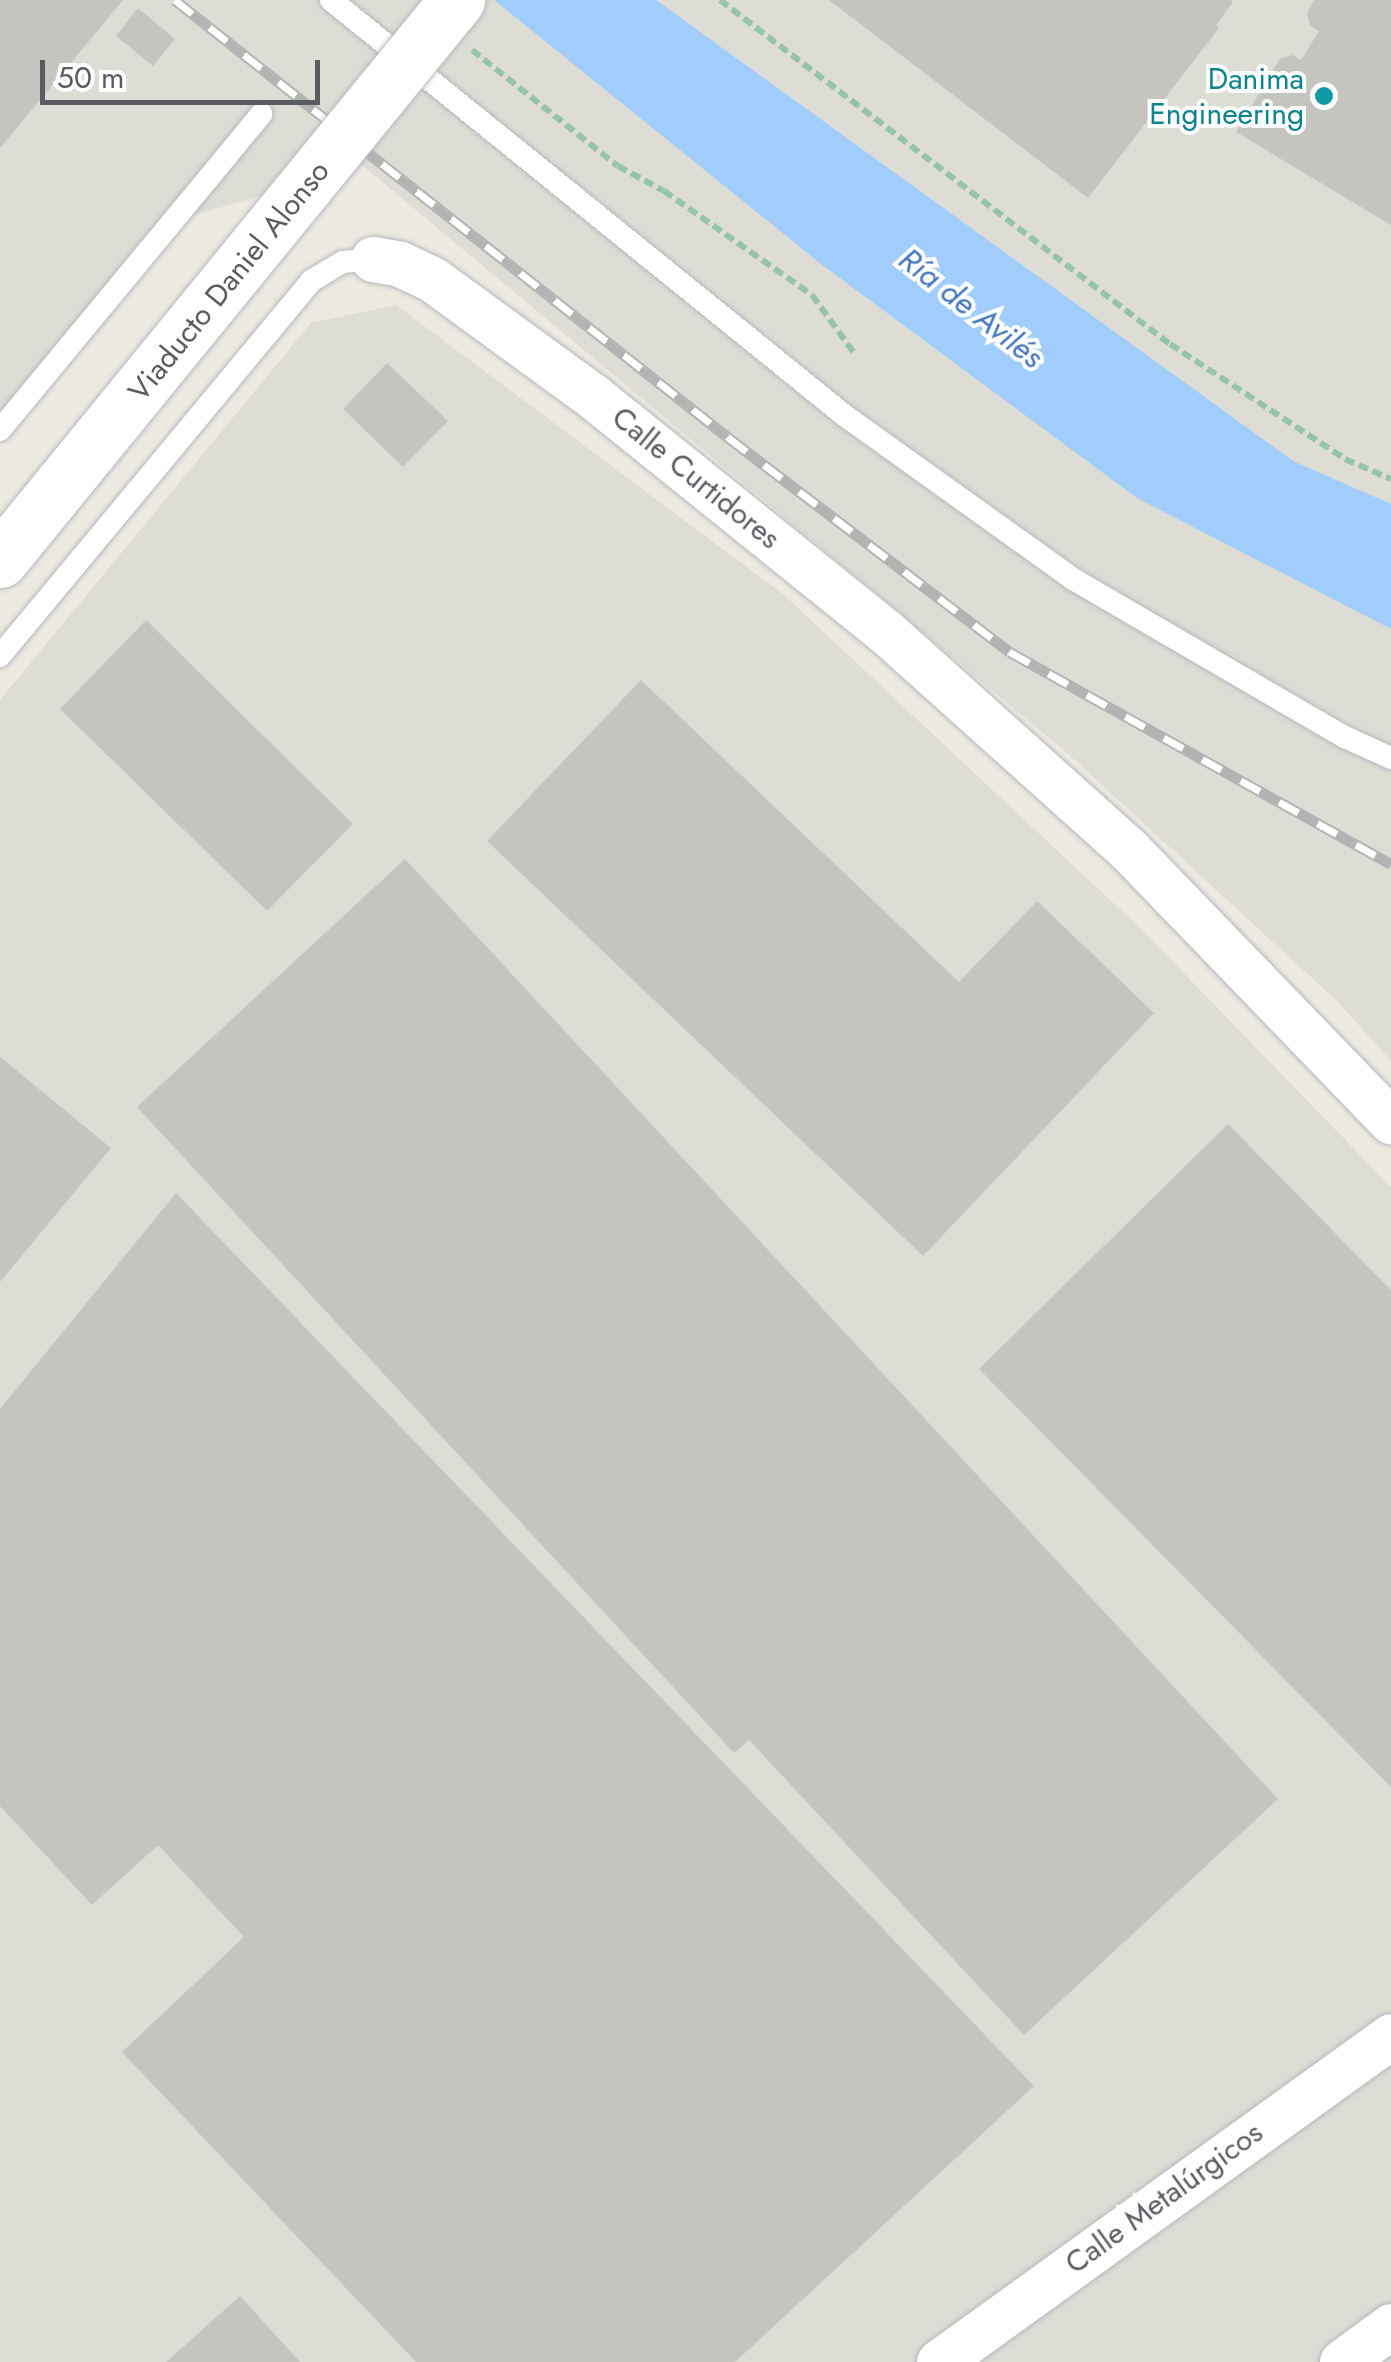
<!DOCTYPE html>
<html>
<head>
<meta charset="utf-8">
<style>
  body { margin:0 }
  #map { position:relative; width:1391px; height:2362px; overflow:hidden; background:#eceae1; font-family:Jost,sans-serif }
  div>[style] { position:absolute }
  .industrial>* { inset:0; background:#dddcd5 }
  .water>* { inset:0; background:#a1cdfc }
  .building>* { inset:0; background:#c6c4be }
  .path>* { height:6px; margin-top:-3px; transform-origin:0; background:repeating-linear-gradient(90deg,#97c3a8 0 10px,transparent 0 15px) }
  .roads { filter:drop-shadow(0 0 2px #b6b8bd) drop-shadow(0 0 2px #b6b8bd) }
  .lane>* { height:22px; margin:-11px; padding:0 11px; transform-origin:11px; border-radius:11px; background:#fff }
  .street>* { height:45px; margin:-22.5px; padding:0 22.5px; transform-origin:22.5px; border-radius:22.5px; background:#fff }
  .rail>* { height:11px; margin-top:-5.5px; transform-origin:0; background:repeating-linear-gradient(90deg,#fff 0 22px,#b2b3b3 0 44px); box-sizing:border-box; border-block:2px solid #b2b3b3 }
  .bridges { filter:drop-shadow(0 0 2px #b6b9bf) drop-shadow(0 0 2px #b6b9bf) }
  .secondary-bridge>* { height:55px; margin:-27.5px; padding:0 27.5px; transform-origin:27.5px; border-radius:27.5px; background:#fff }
  .dots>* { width:28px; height:28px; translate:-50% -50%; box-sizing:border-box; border:5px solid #fff; border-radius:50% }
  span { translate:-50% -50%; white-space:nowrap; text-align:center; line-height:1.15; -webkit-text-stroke:8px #fff; paint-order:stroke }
  .culture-label { font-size:30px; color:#0d838f }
  .right { translate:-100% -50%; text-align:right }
  .street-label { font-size:30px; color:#595c61 }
  .water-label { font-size:32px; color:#4576be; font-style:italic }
  .scale { position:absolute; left:40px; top:60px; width:280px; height:45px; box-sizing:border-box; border:5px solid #595c61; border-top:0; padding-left:12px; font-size:30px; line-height:35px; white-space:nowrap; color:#595c61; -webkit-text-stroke:8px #fff; paint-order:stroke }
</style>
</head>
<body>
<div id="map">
  <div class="industrial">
    <div style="clip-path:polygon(0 0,1391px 0,1391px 1061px,1337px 1001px,1066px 752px,363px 166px,157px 226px,0 425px)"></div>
    <div style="clip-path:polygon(396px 305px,784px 595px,1140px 928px,1391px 1187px,1391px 2362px,0 2362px,0 700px,311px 323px)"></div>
  </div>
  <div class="water">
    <div style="clip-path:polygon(494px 0,656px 0,1293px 461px,1391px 504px,1391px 629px,1137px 498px,821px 264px)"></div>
  </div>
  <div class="building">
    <div style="clip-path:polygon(0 0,123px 0,0 148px)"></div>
    <div style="clip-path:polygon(829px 0,1231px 0,1233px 2px,1216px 25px,1219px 28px,1088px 198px)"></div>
    <div style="clip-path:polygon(1314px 0,1391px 0,1391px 225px,1236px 132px,1280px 59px,1292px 55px,1301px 60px,1319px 31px,1310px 25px,1307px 13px)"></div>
    <div style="clip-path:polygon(138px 8px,175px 39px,153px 66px,116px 36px)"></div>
    <div style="clip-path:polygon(387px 363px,448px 421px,403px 467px,343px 409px)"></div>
    <div style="clip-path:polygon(146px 620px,353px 824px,267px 911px,60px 709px)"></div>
    <div style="clip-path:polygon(641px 680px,959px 982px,1037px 901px,1154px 1013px,923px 1256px,487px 841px)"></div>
    <div style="clip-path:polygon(405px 859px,1278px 1799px,1024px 2035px,749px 1740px,734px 1753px,137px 1107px)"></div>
    <div style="clip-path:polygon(0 1057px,111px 1148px,0 1282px)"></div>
    <div style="clip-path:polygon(1228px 1124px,1391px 1290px,1391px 1787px,979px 1369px)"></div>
    <div style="clip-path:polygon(176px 1193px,1034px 2086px,735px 2362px,416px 2362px,122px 2052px,244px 1937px,158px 1845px,92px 1905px,0 1806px,0 1409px)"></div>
    <div style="clip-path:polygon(240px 2296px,300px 2362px,166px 2362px)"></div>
  </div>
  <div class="path">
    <div style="left:720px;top:0;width:566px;rotate:37.4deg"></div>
    <div style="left:1170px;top:344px;width:209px;rotate:33.3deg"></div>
    <div style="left:1345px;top:459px;width:50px;rotate:23.5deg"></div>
    <div style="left:472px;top:50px;width:186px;rotate:38.5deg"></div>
    <div style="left:618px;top:166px;width:52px;rotate:28.5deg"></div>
    <div style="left:664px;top:191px;width:181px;rotate:35.1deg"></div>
    <div style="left:812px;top:295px;width:72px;rotate:54.1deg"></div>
  </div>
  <div class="roads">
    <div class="lane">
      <div style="left:331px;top:0;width:660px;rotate:38.97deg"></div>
      <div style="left:844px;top:415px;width:282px;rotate:35.6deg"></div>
      <div style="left:1073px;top:579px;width:315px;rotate:30.2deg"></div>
      <div style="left:1345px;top:737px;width:51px;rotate:24.5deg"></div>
      <div style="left:0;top:430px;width:410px;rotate:-50.4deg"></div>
      <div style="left:0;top:656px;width:487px;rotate:-50.3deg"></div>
      <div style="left:311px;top:281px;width:37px;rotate:-31deg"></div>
      <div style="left:343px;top:262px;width:30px;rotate:-6deg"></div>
    </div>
    <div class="street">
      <div style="left:373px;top:259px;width:27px;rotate:10deg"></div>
      <div style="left:400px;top:264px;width:35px;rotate:25deg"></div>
      <div style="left:432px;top:279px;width:202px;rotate:36.1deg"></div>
      <div style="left:595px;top:398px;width:372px;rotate:38.8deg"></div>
      <div style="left:885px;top:631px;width:329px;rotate:41.9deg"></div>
      <div style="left:1130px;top:851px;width:376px;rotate:46deg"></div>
      <div style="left:939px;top:2362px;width:557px;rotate:-35.8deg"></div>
      <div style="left:1342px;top:2362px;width:61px;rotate:-36.3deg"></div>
    </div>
  </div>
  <div class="rail">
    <div style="left:175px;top:0;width:706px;rotate:38.33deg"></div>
    <div style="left:729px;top:438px;width:353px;rotate:37.3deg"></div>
    <div style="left:1010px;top:652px;width:436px;rotate:29.1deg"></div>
  </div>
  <div class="bridges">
    <div class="secondary-bridge">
      <div style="left:0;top:560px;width:723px;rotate:-50.78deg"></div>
    </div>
  </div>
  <div class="dots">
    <div style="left:1324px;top:96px;background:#0f9aa8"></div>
  </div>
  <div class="culture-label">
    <span class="right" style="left:1304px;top:96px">Danima<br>Engineering</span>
  </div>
  <div class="street-label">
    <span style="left:229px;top:281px;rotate:-51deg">Viaducto Daniel Alonso</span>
    <span style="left:696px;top:478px;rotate:39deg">Calle Curtidores</span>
    <span style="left:1164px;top:2198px;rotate:-36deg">Calle Metalúrgicos</span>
  </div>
  <div class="water-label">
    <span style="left:971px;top:308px;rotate:38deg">Ría de Avilés</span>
  </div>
  <div class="scale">50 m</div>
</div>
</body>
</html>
